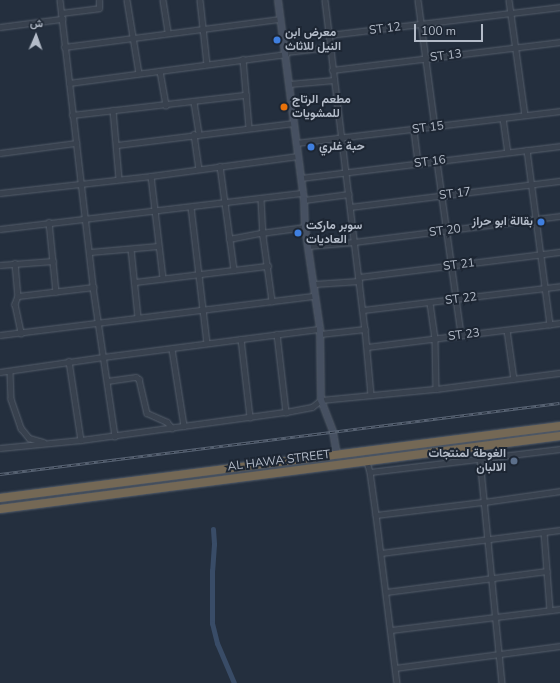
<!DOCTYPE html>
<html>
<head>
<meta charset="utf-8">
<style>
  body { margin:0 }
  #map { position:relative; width:560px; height:683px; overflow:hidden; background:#242f3e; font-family:"Nunito Sans",Vazirmatn,sans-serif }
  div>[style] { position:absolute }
  .canal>* { height:5px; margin:-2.5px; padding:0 2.5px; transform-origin:2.5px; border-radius:2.5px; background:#394c67 }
  .roads { filter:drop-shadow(0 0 1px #565f6c) drop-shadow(0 0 1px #565f6c) }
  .street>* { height:4.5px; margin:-2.25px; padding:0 2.25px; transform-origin:2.25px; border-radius:2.25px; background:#38414e }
  .secondary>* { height:6px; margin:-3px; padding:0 3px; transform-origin:3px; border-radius:3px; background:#465061 }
  .highway>* { height:8px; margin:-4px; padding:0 4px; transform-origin:4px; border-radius:4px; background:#746855 }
  .rail>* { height:3px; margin-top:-1.5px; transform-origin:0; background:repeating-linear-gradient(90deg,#1d2633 0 4.5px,#5a6575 0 9px); box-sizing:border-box; border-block:1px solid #5a6575 }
  .dots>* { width:11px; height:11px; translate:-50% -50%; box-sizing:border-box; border:2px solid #1d2633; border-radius:50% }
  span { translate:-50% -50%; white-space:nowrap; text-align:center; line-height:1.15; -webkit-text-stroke:4px #1d2633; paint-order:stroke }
  .street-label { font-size:12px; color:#b4bcc9 }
  .poi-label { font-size:12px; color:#b4bcc9; font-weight:700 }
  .left { translate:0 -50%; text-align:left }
  .right { translate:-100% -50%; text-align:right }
  .north { position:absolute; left:16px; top:16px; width:40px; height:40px; -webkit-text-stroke:3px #1d2633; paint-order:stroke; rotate:2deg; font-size:11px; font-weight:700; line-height:16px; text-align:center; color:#b4bcc9 }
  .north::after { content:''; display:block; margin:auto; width:14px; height:18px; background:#b4bcc9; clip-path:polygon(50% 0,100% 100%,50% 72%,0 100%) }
  .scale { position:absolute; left:414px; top:24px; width:69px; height:18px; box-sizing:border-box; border:2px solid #b4bcc9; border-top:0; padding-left:5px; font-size:12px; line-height:14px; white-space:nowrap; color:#b4bcc9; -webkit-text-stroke:3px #1d2633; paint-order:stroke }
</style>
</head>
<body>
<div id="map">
  <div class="canal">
    <div style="left:213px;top:529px;width:15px;rotate:86deg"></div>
    <div style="left:214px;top:544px;width:26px;rotate:94deg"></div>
    <div style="left:212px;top:570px;width:53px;rotate:90deg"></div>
    <div style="left:212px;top:623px;width:21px;rotate:76deg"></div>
    <div style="left:217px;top:643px;width:43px;rotate:67deg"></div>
  </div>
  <div class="roads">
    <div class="street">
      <div style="left:60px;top:0;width:289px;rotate:83.4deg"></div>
      <div style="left:93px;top:287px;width:151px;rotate:81.6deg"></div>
      <div style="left:127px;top:0;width:74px;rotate:80.7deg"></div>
      <div style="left:163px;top:0;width:33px;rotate:81deg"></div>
      <div style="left:200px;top:0;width:64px;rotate:83.8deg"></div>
      <div style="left:325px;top:0;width:331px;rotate:83.1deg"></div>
      <div style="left:365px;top:329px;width:66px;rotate:84.8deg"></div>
      <div style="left:418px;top:0;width:128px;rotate:82.4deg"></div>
      <div style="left:509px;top:0;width:116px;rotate:82.1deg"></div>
      <div style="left:61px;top:13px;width:38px;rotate:-7deg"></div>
      <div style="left:99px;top:8px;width:8px;rotate:-90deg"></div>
      <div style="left:0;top:27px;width:63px;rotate:-7.4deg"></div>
      <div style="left:329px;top:35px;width:233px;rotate:-6.9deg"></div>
      <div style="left:64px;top:47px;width:218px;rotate:-7.4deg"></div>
      <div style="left:286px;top:52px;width:44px;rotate:-6.5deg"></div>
      <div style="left:243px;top:59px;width:68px;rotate:85deg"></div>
      <div style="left:332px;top:70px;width:230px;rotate:-7deg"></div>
      <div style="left:160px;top:71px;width:35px;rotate:80deg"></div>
      <div style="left:69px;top:83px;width:219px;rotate:-7.6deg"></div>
      <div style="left:289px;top:84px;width:45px;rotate:-5.1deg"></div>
      <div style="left:194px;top:102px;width:32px;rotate:81deg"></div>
      <div style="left:113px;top:110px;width:69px;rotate:85deg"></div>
      <div style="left:72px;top:115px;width:175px;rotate:-6.6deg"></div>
      <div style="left:503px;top:118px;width:34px;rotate:82deg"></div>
      <div style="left:414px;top:130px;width:34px;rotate:83deg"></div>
      <div style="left:194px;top:134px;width:34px;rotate:82deg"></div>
      <div style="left:296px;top:143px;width:266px;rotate:-6.9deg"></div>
      <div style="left:117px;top:145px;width:178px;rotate:-7.1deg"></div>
      <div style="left:527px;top:150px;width:176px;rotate:82.5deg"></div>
      <div style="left:0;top:153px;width:77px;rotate:-7.5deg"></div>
      <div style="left:437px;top:161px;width:176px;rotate:82.1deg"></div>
      <div style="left:220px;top:166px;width:105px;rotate:82.3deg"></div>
      <div style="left:151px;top:176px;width:103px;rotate:83.3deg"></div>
      <div style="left:301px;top:178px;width:261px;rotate:-7deg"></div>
      <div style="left:0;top:193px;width:152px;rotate:-6.4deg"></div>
      <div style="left:151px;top:176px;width:148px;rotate:-7.7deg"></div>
      <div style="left:261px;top:199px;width:37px;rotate:87deg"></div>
      <div style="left:263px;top:236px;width:66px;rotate:82.1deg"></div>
      <div style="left:304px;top:200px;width:45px;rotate:-7.6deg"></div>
      <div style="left:191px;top:207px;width:137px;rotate:83.3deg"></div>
      <div style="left:350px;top:207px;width:212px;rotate:-7.1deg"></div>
      <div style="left:49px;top:222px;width:70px;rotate:84.3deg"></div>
      <div style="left:0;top:229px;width:305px;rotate:-6.8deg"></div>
      <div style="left:229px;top:239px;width:33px;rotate:-11deg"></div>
      <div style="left:261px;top:233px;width:44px;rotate:-7.8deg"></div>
      <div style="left:308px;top:246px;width:46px;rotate:-5deg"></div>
      <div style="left:354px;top:242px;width:208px;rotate:-7.2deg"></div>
      <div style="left:131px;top:249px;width:68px;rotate:84.1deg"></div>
      <div style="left:90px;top:252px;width:68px;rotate:-5deg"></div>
      <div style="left:15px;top:263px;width:33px;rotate:85deg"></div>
      <div style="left:18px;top:296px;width:9px;rotate:111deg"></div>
      <div style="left:15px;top:304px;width:30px;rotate:78deg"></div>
      <div style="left:0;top:265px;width:53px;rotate:-4.3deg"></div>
      <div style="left:359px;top:277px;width:203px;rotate:-7.1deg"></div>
      <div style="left:135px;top:282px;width:134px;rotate:-6.9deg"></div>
      <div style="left:314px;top:284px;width:45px;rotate:-3.8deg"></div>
      <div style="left:18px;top:296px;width:76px;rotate:-6.8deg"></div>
      <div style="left:430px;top:303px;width:36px;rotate:82deg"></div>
      <div style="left:435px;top:339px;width:50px;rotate:88.9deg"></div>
      <div style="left:363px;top:310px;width:198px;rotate:-6.9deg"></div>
      <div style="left:507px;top:330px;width:49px;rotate:81.9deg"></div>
      <div style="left:277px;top:334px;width:79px;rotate:83.4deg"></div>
      <div style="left:320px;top:334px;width:45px;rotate:-6.3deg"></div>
      <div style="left:0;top:335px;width:317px;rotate:-7.1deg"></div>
      <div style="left:241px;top:339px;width:79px;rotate:83.4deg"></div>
      <div style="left:367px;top:347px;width:194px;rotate:-7.1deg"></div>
      <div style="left:172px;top:349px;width:78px;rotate:81.1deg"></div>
      <div style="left:69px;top:361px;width:80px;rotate:81.4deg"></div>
      <div style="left:10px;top:371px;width:28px;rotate:88deg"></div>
      <div style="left:11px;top:399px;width:31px;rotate:71deg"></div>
      <div style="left:21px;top:428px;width:13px;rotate:51deg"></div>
      <div style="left:29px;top:438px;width:15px;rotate:16deg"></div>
      <div style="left:0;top:372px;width:104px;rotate:-8.3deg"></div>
      <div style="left:103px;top:357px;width:219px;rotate:-7.4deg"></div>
      <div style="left:107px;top:381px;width:29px;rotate:-8deg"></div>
      <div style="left:136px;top:377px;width:4px;rotate:34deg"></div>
      <div style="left:139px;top:379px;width:35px;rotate:77deg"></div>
      <div style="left:147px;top:413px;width:22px;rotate:24deg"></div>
      <div style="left:167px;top:422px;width:8px;rotate:50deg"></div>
      <div style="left:0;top:448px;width:81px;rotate:-5.6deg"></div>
      <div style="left:81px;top:440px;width:207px;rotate:-7.8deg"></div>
      <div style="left:286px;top:412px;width:26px;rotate:-11deg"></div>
      <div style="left:312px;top:407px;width:11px;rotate:-38deg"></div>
      <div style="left:321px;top:400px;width:116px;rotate:-5.5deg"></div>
      <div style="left:436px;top:389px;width:125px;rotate:-7.4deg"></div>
      <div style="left:480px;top:459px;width:225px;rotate:84.4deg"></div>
      <div style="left:367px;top:462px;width:10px;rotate:73deg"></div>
      <div style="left:370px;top:472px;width:43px;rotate:82.1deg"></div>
      <div style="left:376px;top:515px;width:169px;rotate:82.9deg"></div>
      <div style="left:370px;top:472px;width:191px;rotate:-6.9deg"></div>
      <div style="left:376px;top:515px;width:109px;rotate:-6.9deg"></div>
      <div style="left:484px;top:502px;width:77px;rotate:-8.2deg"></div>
      <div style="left:544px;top:532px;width:78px;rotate:85.6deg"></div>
      <div style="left:381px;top:553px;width:180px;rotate:-7.3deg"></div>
      <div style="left:386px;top:592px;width:162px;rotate:-7.4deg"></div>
      <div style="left:391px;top:630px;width:170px;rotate:-7.1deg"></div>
      <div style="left:395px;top:668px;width:166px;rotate:-7.6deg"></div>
    </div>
    <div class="secondary">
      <div style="left:278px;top:0;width:202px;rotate:82.6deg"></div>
      <div style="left:304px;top:200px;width:27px;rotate:88deg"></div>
      <div style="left:305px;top:227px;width:103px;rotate:81.6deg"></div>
      <div style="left:320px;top:329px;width:71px;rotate:89.2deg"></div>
      <div style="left:321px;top:400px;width:34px;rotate:69deg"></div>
      <div style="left:333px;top:432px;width:23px;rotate:80deg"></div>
    </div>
    <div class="highway">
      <div style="left:0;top:498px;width:565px;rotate:-7.33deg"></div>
      <div style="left:0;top:509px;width:565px;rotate:-7.43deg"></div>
    </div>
  </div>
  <div class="rail">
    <div style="left:0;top:474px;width:564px;rotate:-7.23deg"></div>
  </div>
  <div class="dots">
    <div style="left:277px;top:40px;background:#3f7fe0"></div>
    <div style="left:284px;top:107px;background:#e8710a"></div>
    <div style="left:311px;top:147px;background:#3f7fe0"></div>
    <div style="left:541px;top:222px;background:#3f7fe0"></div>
    <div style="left:298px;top:233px;background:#3f7fe0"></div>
    <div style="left:514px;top:461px;background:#5c6f8a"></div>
  </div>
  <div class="street-label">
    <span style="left:385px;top:29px;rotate:-7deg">ST 12</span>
    <span style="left:446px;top:56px;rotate:-7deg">ST 13</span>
    <span style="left:428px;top:128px;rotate:-7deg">ST 15</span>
    <span style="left:430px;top:162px;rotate:-7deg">ST 16</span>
    <span style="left:455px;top:194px;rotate:-7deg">ST 17</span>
    <span style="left:445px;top:231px;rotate:-7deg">ST 20</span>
    <span style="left:459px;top:265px;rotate:-7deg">ST 21</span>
    <span style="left:461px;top:299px;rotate:-7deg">ST 22</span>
    <span style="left:464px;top:335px;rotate:-7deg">ST 23</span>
    <span style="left:279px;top:461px;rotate:-7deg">AL HAWA STREET</span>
  </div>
  <div class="poi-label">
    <span class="left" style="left:285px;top:40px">معرض ابن<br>النيل للاثاث</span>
    <span class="left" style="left:292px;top:107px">مطعم الرتاج<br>للمشويات</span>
    <span class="left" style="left:319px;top:147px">حبة غلري</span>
    <span class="right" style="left:533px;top:222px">بقالة ابو حراز</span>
    <span class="left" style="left:306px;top:233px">سوبر ماركت<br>العاديات</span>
    <span class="right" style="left:506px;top:461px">الغوطة لمنتجات<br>الالبان</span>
  </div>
  <div class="north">ش</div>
  <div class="scale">100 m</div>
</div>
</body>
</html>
